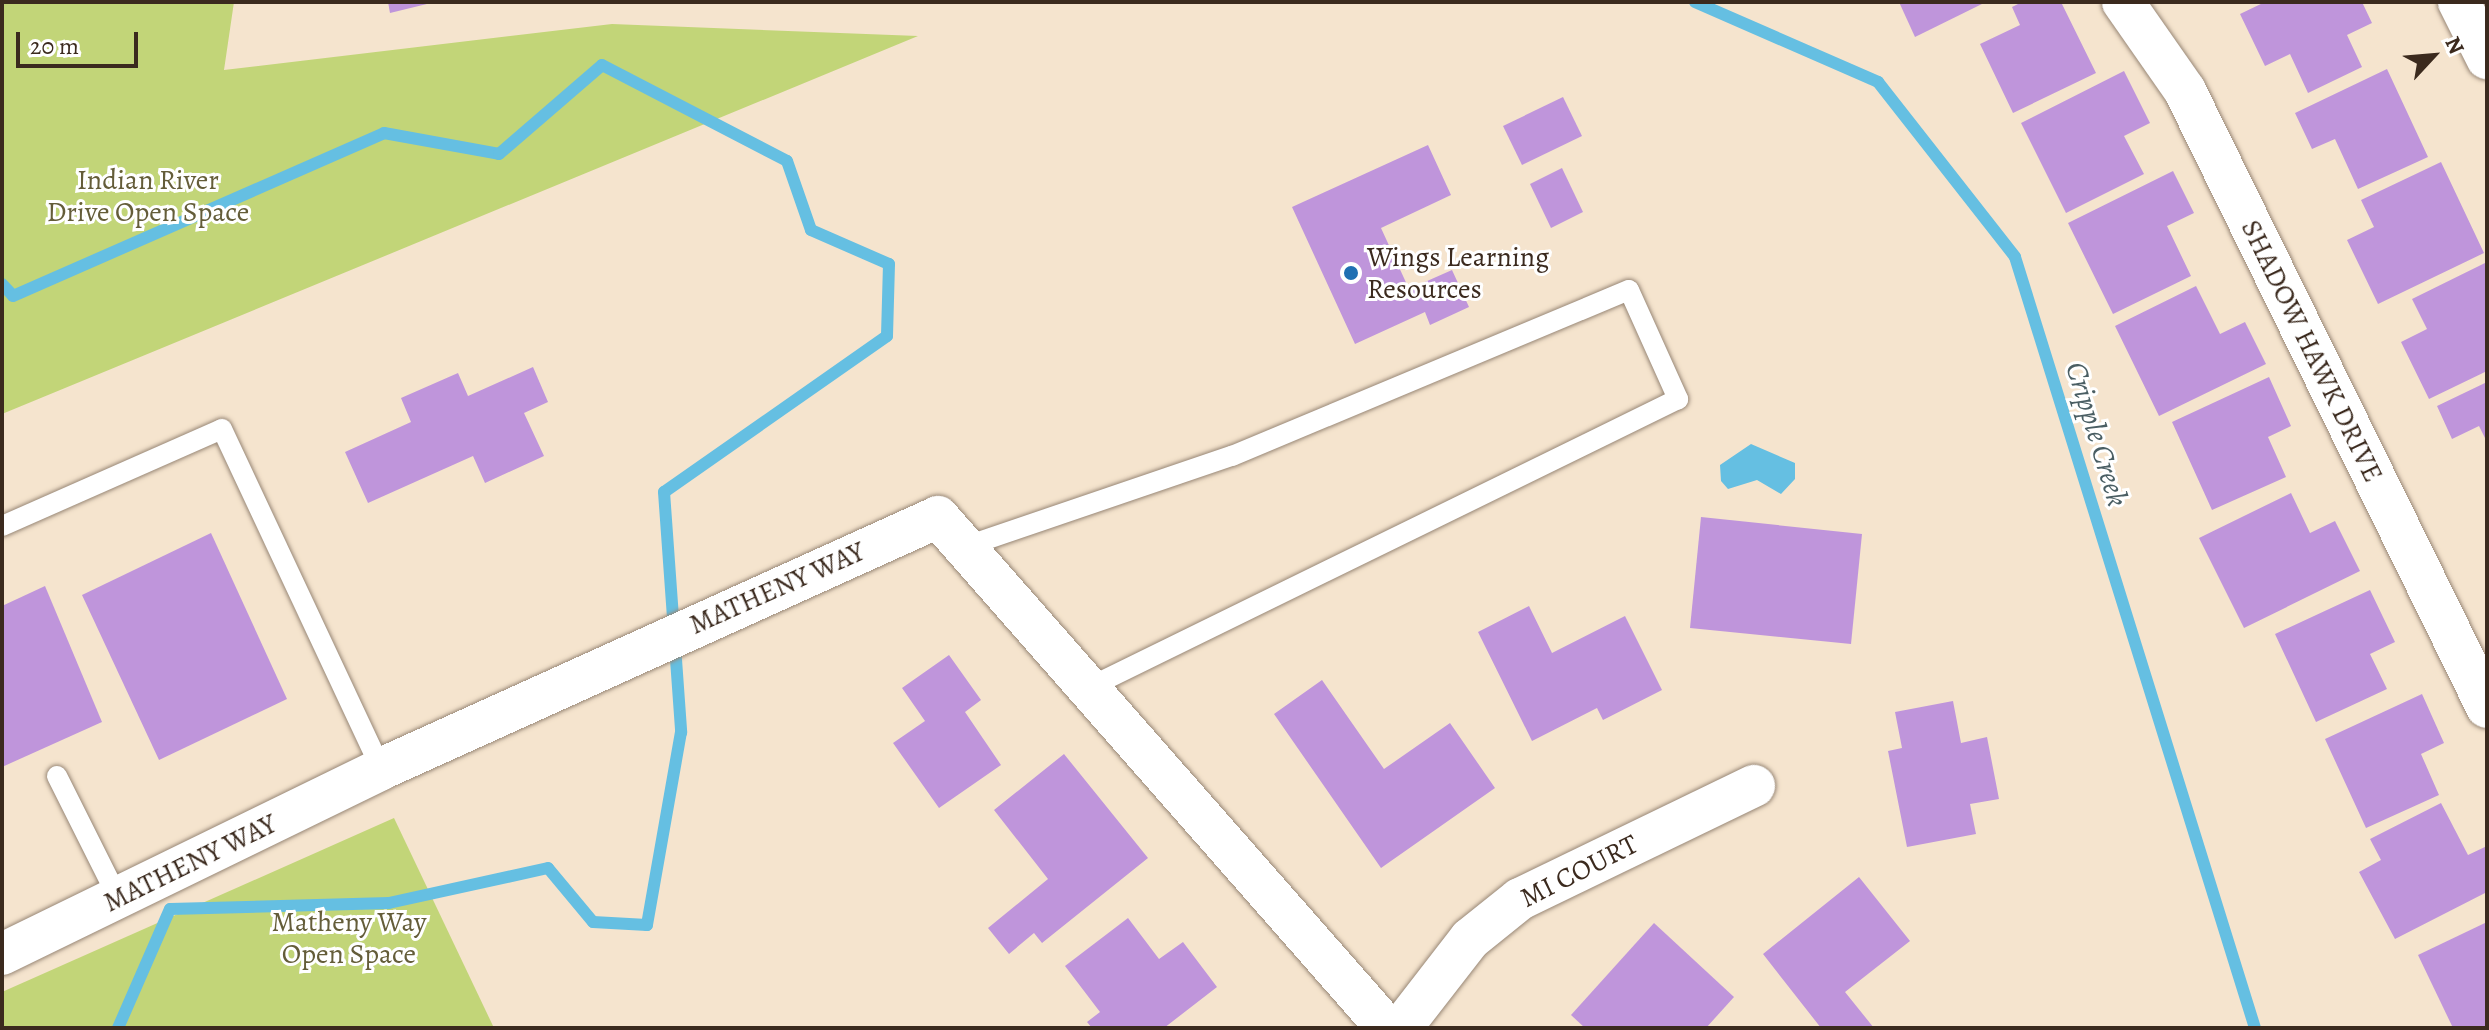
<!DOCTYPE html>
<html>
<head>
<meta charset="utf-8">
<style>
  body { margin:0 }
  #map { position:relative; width:2489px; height:1030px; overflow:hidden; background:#f5e4ce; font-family:Alegreya,serif }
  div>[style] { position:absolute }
  .green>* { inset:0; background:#c2d578 }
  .water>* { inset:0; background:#65bfe2 }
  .stream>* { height:12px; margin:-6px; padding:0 6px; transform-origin:6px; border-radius:6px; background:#65bfe2 }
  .building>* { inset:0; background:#bf95db }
  .roads { filter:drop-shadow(0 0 2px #988776) drop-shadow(0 0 2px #988776) }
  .service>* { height:20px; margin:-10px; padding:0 10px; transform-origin:10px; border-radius:10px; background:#fff }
  .minor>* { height:42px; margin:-21px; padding:0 21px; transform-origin:21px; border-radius:21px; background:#fff }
  .dots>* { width:22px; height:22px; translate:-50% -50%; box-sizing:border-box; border:4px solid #fff; border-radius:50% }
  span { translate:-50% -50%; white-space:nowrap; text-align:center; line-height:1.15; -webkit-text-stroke:6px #fff; paint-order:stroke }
  .park-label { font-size:28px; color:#645d39 }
  .poi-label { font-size:28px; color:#3b2a1e }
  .left { translate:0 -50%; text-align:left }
  .street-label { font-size:28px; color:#3b2a1e }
  .water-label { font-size:30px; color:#4a5e63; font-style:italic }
  .frame { position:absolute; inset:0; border:4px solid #3b2a1e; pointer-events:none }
  .north { position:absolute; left:2393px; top:16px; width:80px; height:80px; -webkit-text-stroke:6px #fff; paint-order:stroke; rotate:64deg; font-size:22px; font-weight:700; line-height:32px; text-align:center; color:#3b2a1e }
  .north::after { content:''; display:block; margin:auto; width:28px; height:36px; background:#3b2a1e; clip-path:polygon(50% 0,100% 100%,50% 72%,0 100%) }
  .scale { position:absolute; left:16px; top:32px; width:122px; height:36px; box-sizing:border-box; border:4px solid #3b2a1e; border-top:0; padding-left:10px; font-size:24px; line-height:28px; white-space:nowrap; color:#3b2a1e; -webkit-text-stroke:6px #fff; paint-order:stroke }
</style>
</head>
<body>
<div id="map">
  <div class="green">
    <div style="clip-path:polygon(2px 2px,234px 2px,224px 70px,612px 24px,918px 36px,2px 414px)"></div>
    <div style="clip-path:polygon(394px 818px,494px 1028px,2px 1028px,2px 992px)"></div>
  </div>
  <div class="water">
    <div style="clip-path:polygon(1751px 444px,1795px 463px,1795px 479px,1781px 494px,1757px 480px,1728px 489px,1721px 481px,1720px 465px)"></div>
  </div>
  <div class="stream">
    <div style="left:1695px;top:2px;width:200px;rotate:23.6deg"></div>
    <div style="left:1878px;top:82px;width:222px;rotate:51.9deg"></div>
    <div style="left:2015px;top:257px;width:807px;rotate:72.71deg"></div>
    <div style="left:2px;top:284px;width:16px;rotate:47deg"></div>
    <div style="left:13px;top:296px;width:405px;rotate:-23.7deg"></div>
    <div style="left:384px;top:133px;width:117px;rotate:10.3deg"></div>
    <div style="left:499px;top:154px;width:136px;rotate:-40.8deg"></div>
    <div style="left:602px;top:65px;width:208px;rotate:27.4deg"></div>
    <div style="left:787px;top:161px;width:73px;rotate:70.8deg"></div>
    <div style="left:811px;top:230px;width:85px;rotate:23.6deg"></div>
    <div style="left:889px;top:264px;width:72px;rotate:91.6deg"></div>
    <div style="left:887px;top:336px;width:272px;rotate:145deg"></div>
    <div style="left:664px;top:492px;width:241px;rotate:85.9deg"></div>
    <div style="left:681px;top:732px;width:196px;rotate:100deg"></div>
    <div style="left:647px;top:925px;width:54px;rotate:-176.8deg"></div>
    <div style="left:593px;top:922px;width:70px;rotate:-129.8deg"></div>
    <div style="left:548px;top:868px;width:163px;rotate:167.6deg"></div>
    <div style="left:389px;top:903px;width:219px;rotate:178.4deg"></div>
    <div style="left:170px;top:909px;width:130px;rotate:113.6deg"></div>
  </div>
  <div class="building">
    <div style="clip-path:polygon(388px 2px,430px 2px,431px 3px,390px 13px)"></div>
    <div style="clip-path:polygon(1899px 2px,1986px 2px,1915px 37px)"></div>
    <div style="clip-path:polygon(2022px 2px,2061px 2px,2096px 73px,2013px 113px,1980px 44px,2020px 25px,2012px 7px)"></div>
    <div style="clip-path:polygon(2265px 2px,2362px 2px,2372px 23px,2347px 35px,2362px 67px,2308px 93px,2290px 54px,2265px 66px,2240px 14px)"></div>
    <div style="clip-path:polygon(2387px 69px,2428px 157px,2358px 189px,2335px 139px,2312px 149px,2295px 113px)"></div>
    <div style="clip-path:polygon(2124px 71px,2150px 123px,2124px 136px,2144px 174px,2066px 213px,2021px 123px)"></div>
    <div style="clip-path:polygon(1563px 97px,1582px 136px,1522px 165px,1503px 126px)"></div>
    <div style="clip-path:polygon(1428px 145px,1451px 195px,1381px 228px,1409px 289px,1452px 270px,1469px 307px,1430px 325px,1425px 312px,1355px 344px,1292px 207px)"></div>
    <div style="clip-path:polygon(2441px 162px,2484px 253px,2378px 304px,2347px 240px,2374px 227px,2361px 200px)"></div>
    <div style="clip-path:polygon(1562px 168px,1583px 212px,1551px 228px,1530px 184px)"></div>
    <div style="clip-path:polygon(2173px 171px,2194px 213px,2167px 226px,2191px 276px,2113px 314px,2068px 223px)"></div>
    <div style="clip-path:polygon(2485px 263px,2487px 371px,2429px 399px,2401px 342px,2427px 329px,2412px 299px)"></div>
    <div style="clip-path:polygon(2196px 286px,2220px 334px,2245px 322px,2266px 364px,2159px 416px,2115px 326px)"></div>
    <div style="clip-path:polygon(533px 367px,548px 402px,524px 413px,544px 456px,485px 483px,473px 456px,368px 503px,345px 452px,411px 422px,401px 398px,458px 373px,468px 396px)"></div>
    <div style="clip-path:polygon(2269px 377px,2291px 426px,2268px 437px,2286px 477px,2212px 510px,2172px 422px)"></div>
    <div style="clip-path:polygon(2487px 382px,2487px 442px,2479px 426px,2452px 439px,2437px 406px)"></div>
    <div style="clip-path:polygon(2291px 493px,2310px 533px,2335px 521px,2360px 571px,2244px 628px,2199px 538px)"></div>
    <div style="clip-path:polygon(1701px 517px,1862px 534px,1851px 644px,1690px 628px)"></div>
    <div style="clip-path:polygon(211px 533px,287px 699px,159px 760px,82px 595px)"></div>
    <div style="clip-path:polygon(45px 586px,102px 722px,2px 767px,2px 606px)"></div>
    <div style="clip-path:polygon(2370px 590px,2395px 642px,2370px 654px,2387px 689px,2316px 722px,2275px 634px)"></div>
    <div style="clip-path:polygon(1529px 606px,1552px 653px,1625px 616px,1662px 690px,1603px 720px,1597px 708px,1532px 741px,1478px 632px)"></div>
    <div style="clip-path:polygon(949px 655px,981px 700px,965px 712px,1001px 765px,939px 808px,893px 743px,925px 721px,902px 688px)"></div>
    <div style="clip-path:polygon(1322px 680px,1384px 769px,1450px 723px,1495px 788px,1381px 868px,1274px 714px)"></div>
    <div style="clip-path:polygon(2422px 694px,2444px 743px,2421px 754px,2439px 795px,2366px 828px,2325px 739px)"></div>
    <div style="clip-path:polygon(1953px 701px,1961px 743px,1987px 737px,1999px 799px,1970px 804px,1976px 834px,1907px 847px,1888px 751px,1902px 748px,1895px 712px)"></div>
    <div style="clip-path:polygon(1064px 754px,1148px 858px,1042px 943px,1034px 933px,1009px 954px,988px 928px,1048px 879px,994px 810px)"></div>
    <div style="clip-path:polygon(2441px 803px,2468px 855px,2487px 846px,2487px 892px,2395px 939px,2359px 872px,2381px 860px,2370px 839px)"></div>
    <div style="clip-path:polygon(1859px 877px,1910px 941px,1845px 992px,1874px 1028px,1821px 1028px,1763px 954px)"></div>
    <div style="clip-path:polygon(1128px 918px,1159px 959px,1183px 942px,1217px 987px,1164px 1028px,1092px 1028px,1087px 1022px,1100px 1012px,1065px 966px)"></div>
    <div style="clip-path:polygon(2487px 922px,2487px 1028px,2453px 1028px,2418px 955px)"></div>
    <div style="clip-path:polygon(1654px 923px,1734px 997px,1706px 1028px,1585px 1028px,1571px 1015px)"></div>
  </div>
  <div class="roads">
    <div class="service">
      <div style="left:2px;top:526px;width:240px;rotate:-23.8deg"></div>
      <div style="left:222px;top:429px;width:375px;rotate:64.9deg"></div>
      <div style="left:964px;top:547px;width:283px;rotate:-18.8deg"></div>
      <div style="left:1232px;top:456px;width:430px;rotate:-22.7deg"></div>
      <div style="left:1629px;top:290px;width:120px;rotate:65.8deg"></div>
      <div style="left:1678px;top:399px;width:657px;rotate:153.9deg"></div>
      <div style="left:57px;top:776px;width:136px;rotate:63.4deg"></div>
    </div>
    <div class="minor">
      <div style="left:2123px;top:2px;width:108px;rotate:55.1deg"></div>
      <div style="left:2185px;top:91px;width:686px;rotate:63.88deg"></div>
      <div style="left:2459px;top:2px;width:63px;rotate:63.4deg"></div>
      <div style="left:2px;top:954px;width:422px;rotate:-26deg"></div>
      <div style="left:381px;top:769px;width:611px;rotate:-24.34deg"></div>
      <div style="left:938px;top:517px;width:680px;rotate:48.7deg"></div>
      <div style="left:1401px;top:1028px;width:113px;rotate:-52.2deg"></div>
      <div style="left:1470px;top:939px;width:64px;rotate:-38.7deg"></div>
      <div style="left:1520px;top:899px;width:260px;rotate:-25.8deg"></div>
    </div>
  </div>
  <div class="dots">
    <div style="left:1351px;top:273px;background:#1f6fb2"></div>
  </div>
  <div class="park-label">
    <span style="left:148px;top:196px">Indian River<br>Drive Open Space</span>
    <span style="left:349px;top:938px">Matheny Way<br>Open Space</span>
  </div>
  <div class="poi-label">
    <span class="left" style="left:1367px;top:273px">Wings Learning<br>Resources</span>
  </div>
  <div class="street-label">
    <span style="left:2312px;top:351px;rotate:64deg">SHADOW HAWK DRIVE</span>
    <span style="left:777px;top:588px;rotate:-24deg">MATHENY WAY</span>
    <span style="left:190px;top:863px;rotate:-26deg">MATHENY WAY</span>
    <span style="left:1579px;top:871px;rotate:-27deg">MI COURT</span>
  </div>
  <div class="water-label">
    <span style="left:2097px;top:434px;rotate:73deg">Cripple Creek</span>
  </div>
  <div class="frame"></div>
  <div class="north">N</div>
  <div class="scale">20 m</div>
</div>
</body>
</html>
